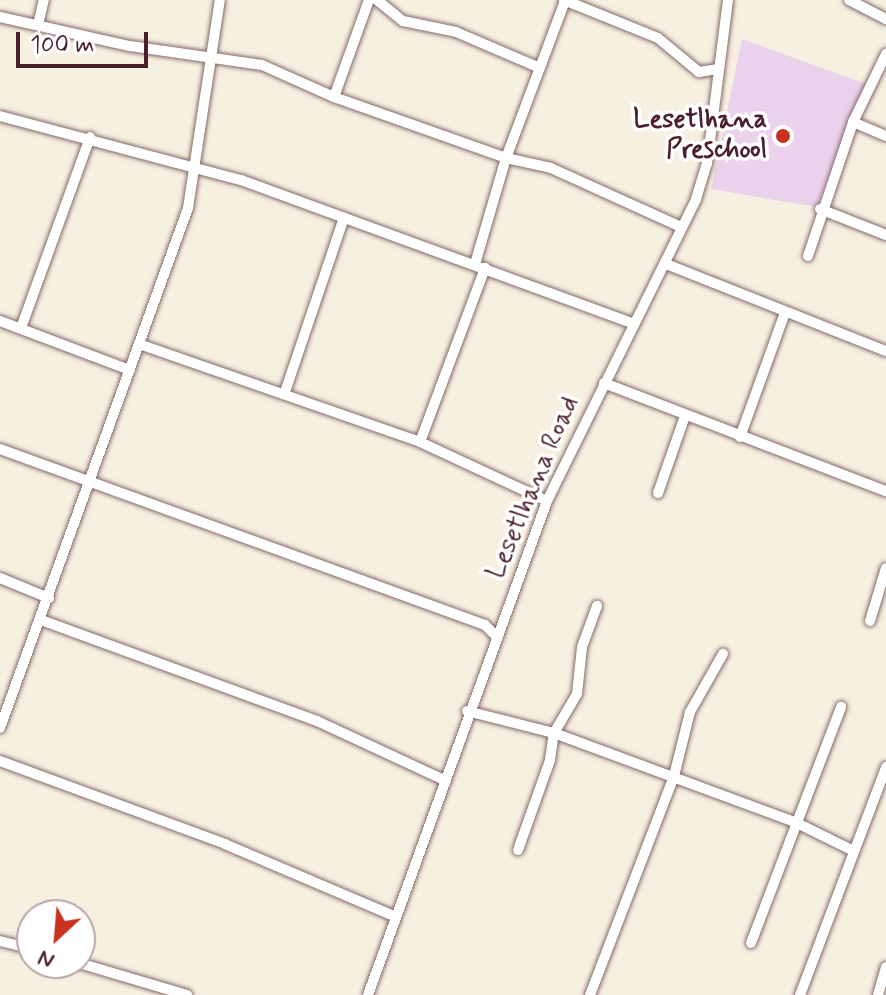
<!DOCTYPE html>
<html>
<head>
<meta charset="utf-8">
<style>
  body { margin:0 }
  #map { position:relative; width:886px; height:995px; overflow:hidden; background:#f6f0e0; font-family:Mynerve,sans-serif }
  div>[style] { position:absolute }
  .built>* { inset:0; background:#ead1ec }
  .roads { filter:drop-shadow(0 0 2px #86686a) drop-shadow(0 0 2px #86686a) }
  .minor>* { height:10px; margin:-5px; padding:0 5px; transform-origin:5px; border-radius:5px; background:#fff }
  .dots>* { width:22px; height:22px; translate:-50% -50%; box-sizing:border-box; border:4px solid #fff; border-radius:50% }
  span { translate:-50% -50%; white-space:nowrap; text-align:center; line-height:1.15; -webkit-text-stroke:7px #fff; paint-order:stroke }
  .poi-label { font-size:26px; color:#4a1f2b; font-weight:700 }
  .right { translate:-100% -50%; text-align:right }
  .street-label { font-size:26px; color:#4a1f2b }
  .north { position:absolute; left:16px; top:899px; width:80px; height:80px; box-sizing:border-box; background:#fff; border:2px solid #b7a5aa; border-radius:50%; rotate:206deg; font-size:22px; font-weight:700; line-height:32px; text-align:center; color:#4a1f2b }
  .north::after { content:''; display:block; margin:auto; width:28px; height:36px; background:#c8321e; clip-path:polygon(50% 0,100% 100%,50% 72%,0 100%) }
  .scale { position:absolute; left:16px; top:32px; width:132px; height:36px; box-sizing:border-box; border:4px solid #4a1f2b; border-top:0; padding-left:10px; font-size:24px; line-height:28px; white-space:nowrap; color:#4a1f2b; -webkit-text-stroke:6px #fff; paint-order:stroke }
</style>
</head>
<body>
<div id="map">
  <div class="built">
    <div style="clip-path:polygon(742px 39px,866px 84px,817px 207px,711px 189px)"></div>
  </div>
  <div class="roads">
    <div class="minor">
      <div style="left:377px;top:0;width:33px;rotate:39deg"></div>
      <div style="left:403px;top:21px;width:54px;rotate:11.7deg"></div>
      <div style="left:456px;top:32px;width:91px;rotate:23.2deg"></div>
      <div style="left:564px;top:0;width:101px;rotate:22deg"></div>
      <div style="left:658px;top:38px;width:53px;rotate:39.7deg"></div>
      <div style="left:699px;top:72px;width:20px;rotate:-9deg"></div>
      <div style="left:849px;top:0;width:42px;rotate:27.2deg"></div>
      <div style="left:0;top:17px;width:133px;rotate:12.6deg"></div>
      <div style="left:130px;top:46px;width:133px;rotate:8.2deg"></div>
      <div style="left:262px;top:65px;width:79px;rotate:24deg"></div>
      <div style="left:334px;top:97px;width:182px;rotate:19.5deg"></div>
      <div style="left:506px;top:158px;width:46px;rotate:12.5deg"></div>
      <div style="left:551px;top:168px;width:143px;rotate:24.4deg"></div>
      <div style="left:38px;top:25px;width:26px;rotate:-77deg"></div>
      <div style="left:334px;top:97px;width:103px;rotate:-70.2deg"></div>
      <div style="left:0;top:116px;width:249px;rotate:14.9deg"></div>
      <div style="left:241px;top:180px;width:419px;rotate:20.1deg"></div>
      <div style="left:853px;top:122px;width:36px;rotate:23deg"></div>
      <div style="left:820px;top:209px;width:71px;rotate:21.5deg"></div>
      <div style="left:808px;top:256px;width:141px;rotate:-71.4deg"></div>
      <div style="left:853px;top:122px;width:76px;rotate:-64.1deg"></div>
      <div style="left:475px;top:264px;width:110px;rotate:-73.7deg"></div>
      <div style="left:506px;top:158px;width:168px;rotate:-69.4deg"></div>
      <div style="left:666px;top:264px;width:237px;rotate:21.6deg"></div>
      <div style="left:0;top:321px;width:139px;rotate:20.7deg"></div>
      <div style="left:21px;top:328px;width:203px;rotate:-70.1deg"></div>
      <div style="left:139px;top:344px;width:298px;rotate:19.2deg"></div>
      <div style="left:420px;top:442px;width:140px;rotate:24.9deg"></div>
      <div style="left:604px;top:383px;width:302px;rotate:21deg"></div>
      <div style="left:285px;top:392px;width:184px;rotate:-71.3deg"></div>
      <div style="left:740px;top:437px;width:132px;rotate:-70.1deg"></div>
      <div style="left:420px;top:442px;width:186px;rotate:-69.5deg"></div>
      <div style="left:0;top:449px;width:516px;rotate:19.95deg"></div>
      <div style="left:485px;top:625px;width:18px;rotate:45deg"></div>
      <div style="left:658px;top:493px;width:82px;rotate:-70.7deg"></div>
      <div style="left:0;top:578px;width:53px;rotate:22.2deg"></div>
      <div style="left:41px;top:620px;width:294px;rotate:20.1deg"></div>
      <div style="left:317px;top:721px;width:142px;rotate:24.9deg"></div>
      <div style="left:870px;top:621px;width:55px;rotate:-73.2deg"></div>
      <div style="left:467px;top:711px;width:90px;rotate:14.2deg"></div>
      <div style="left:554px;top:733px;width:257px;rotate:20.3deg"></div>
      <div style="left:795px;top:822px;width:66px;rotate:26.2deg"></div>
      <div style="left:0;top:728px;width:553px;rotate:-70.12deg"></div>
      <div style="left:188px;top:208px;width:210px;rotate:-81.3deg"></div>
      <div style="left:0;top:761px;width:240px;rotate:20.2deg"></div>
      <div style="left:225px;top:844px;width:184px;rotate:23.1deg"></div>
      <div style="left:518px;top:850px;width:96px;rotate:-70.4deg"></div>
      <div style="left:550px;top:760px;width:27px;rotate:-82deg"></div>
      <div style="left:554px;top:733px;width:45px;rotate:-59.5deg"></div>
      <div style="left:577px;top:694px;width:47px;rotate:-83.9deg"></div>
      <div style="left:582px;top:647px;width:44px;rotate:-69.9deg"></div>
      <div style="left:0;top:941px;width:33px;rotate:14deg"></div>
      <div style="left:751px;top:943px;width:253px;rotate:-69.1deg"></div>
      <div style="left:79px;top:963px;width:113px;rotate:16.5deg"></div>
      <div style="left:368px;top:995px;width:525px;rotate:-70.08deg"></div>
      <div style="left:547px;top:501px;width:337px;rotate:-63.7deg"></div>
      <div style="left:696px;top:199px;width:37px;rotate:-73deg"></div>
      <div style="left:707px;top:164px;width:165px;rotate:-82.7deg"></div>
      <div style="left:590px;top:995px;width:235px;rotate:-69deg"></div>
      <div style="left:674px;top:776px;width:66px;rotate:-76deg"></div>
      <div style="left:690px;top:712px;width:67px;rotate:-60.4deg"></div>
      <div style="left:800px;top:995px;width:244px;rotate:-69.3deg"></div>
      <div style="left:878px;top:995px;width:29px;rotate:-74deg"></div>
    </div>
  </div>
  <div class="dots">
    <div style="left:783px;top:136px;background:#c8321e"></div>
  </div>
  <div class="poi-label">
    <span class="right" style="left:767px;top:136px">Lesetlhana<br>Preschool</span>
  </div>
  <div class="street-label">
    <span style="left:534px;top:488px;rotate:-67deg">Lesetlhana Road</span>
  </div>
  <div class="north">N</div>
  <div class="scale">100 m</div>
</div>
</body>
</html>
